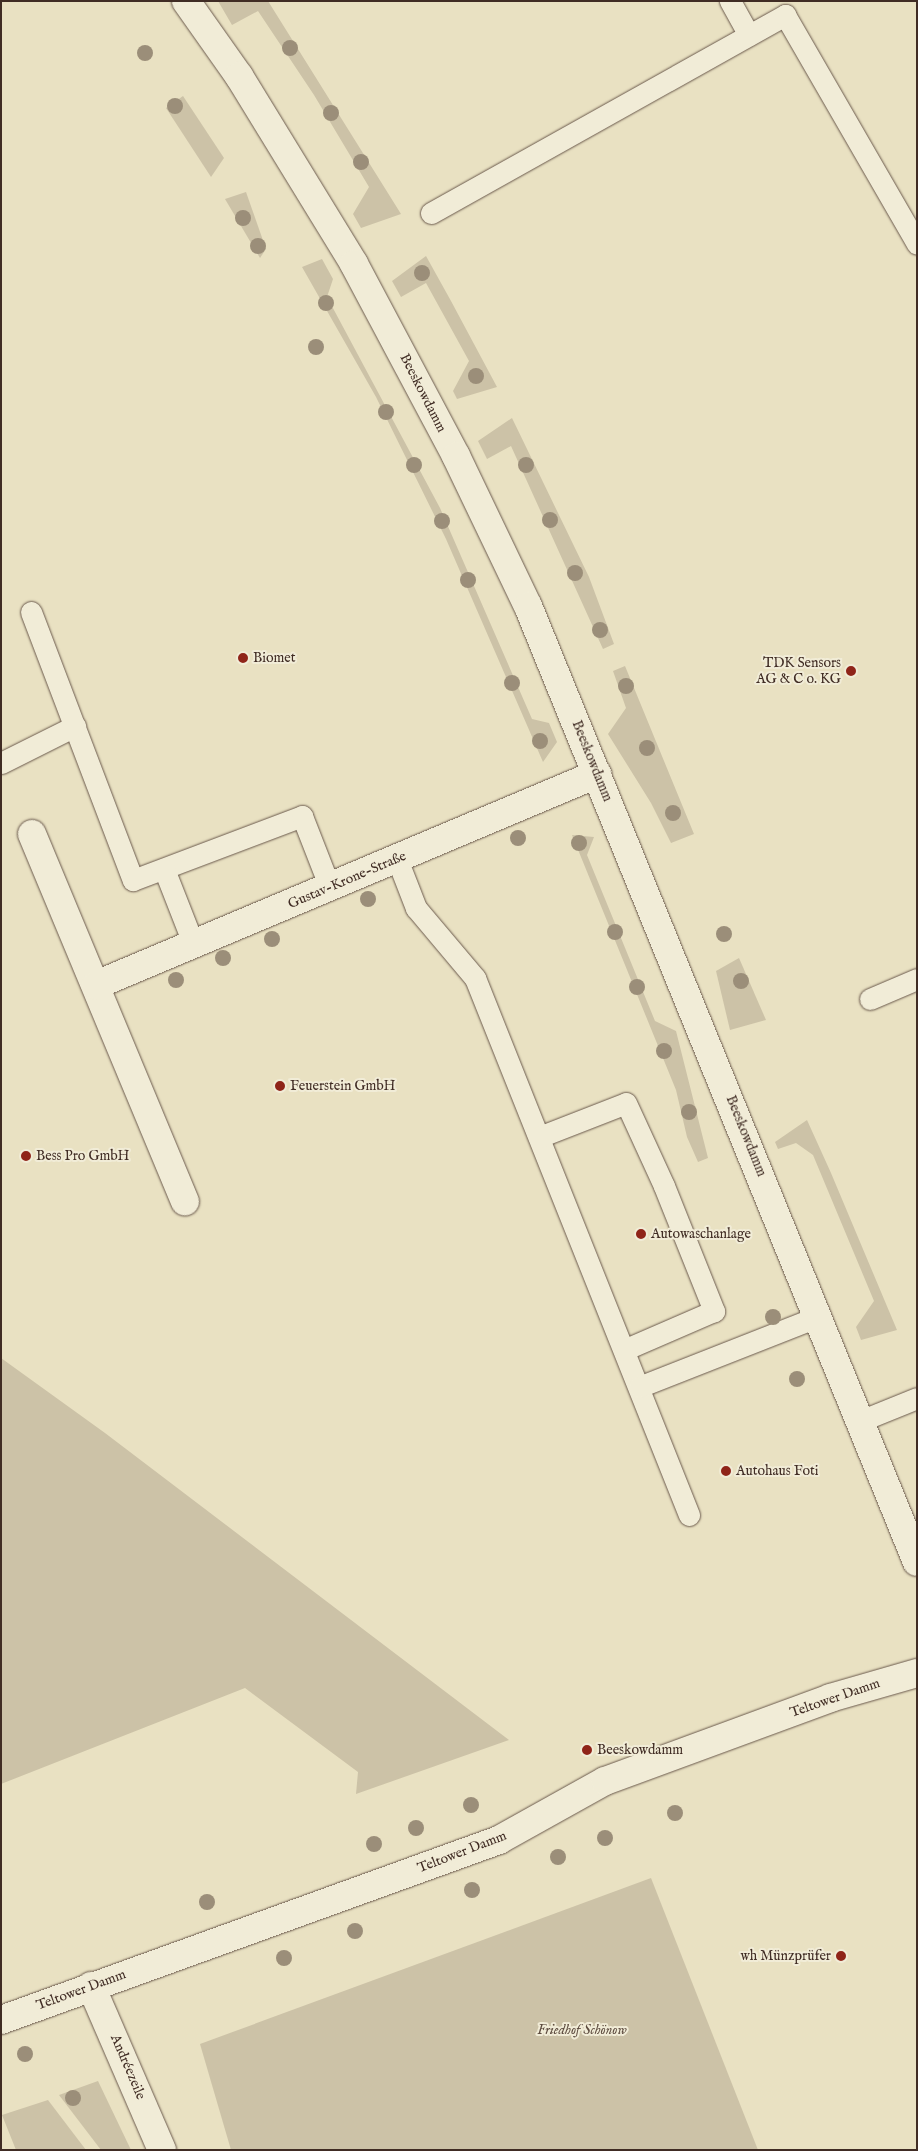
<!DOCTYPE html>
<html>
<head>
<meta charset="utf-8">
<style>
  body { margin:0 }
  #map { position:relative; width:918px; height:2151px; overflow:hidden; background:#e9e1c2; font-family:"IM FELL English",serif }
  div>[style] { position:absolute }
  .green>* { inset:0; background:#ccc2a7 }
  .roads { filter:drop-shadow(0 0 1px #6a594c) drop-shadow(0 0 1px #6a594c) }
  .service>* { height:21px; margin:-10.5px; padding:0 10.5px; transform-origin:10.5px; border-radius:10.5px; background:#f1ecd7 }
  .minor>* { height:28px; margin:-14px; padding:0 14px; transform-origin:14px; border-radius:14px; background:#f1ecd7 }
  .secondary>* { height:28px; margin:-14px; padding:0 14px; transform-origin:14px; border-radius:14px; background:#f1ecd7 }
  .trees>* { width:16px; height:16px; margin:-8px; border-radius:50%; background:#9b8e79 }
  .dots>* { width:14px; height:14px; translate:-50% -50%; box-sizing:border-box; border:2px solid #f1ecd7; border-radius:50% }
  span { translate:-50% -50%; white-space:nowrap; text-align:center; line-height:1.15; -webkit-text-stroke:4px #f1ecd7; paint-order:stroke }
  .street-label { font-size:14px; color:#402c24 }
  .poi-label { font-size:14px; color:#402c24 }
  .left { translate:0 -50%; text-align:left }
  .right { translate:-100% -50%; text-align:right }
  .park-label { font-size:14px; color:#5c4a3e; font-style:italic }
  .frame { position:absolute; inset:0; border:2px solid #402c24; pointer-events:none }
</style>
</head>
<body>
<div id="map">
  <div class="green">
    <div style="clip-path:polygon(218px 1px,268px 1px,401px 214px,361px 228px,353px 214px,369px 187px,314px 95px,258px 11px,232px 25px)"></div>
    <div style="clip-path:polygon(183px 96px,224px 158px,211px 177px,166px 108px)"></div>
    <div style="clip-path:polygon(246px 192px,266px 249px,260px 258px,225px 199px)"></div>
    <div style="clip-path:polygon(426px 256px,451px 301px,497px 387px,457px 399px,453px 391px,469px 361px,426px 283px,401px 297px,392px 281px)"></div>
    <div style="clip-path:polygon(322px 259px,333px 279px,327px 297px,440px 508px,532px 719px,549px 723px,557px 742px,543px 762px,446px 539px,376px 397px,302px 267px)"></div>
    <div style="clip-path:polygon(512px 418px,589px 577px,614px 644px,603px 649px,511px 446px,487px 459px,478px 441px)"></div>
    <div style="clip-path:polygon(625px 666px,694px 834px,671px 843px,651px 803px,608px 734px,626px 708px,613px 671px)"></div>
    <div style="clip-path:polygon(572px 835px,594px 837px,587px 855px,655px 1021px,676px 1031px,708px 1158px,698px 1162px,687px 1137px,676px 1090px)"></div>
    <div style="clip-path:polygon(739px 958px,766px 1020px,730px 1030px,716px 971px)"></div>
    <div style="clip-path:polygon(807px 1120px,831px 1173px,897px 1330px,861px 1340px,856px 1327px,874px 1301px,813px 1155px,796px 1143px,778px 1149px,775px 1142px)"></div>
    <div style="clip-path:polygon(1px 1358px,105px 1433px,509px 1740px,356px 1794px,358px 1772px,245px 1688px,1px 1784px)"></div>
    <div style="clip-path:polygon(651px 1878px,758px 2150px,231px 2150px,200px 2044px)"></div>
    <div style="clip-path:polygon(98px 2081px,131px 2150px,101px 2150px,59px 2095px)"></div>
    <div style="clip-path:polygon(48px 2100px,86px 2150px,16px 2150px,2px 2115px)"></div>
  </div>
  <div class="roads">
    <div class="service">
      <div style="left:730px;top:1px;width:39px;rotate:61deg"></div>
      <div style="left:431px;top:213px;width:406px;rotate:-29.2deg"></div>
      <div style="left:785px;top:15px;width:264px;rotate:60deg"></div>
      <div style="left:31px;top:612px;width:287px;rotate:69.2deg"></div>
      <div style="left:133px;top:880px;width:181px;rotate:-20.7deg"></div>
      <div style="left:302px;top:816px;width:77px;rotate:68.7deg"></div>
      <div style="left:1px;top:763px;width:83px;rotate:-26.6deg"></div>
      <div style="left:397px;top:859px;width:53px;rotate:68.8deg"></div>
      <div style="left:416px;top:908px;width:92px;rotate:49.9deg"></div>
      <div style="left:475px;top:978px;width:578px;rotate:68.27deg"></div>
      <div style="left:164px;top:869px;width:79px;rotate:68.6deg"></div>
      <div style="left:870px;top:999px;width:51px;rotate:-23.1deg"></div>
      <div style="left:539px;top:1137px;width:93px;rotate:-21.3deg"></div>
      <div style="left:626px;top:1103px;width:91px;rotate:65.4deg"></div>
      <div style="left:664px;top:1186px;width:135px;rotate:68.2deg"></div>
      <div style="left:714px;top:1311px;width:98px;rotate:156.6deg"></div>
      <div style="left:639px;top:1387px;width:193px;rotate:-21.5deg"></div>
      <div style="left:860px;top:1421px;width:61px;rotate:-22deg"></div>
    </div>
    <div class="minor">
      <div style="left:32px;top:834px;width:398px;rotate:67.4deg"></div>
      <div style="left:96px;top:985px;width:544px;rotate:-22.84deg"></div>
      <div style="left:91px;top:1986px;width:179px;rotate:66.6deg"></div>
    </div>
    <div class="secondary">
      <div style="left:186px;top:1px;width:92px;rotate:54.8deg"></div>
      <div style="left:239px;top:76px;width:220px;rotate:58.5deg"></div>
      <div style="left:354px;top:264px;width:217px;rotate:62deg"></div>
      <div style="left:456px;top:456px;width:166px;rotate:64.4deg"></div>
      <div style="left:528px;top:606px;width:1032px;rotate:67.86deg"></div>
      <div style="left:1px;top:2020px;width:530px;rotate:-19.87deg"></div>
      <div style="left:499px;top:1840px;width:121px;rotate:-29.1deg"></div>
      <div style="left:605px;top:1781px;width:240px;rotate:-20.2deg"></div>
      <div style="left:830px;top:1698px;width:91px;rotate:-16deg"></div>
    </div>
  </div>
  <div class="trees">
    <div style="left:290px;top:48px"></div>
    <div style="left:145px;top:53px"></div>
    <div style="left:175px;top:106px"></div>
    <div style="left:331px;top:113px"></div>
    <div style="left:361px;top:162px"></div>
    <div style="left:243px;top:218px"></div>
    <div style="left:258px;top:246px"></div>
    <div style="left:422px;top:273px"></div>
    <div style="left:326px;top:303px"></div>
    <div style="left:316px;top:347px"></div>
    <div style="left:476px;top:376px"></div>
    <div style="left:386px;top:412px"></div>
    <div style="left:414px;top:465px"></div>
    <div style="left:526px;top:465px"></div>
    <div style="left:550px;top:520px"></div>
    <div style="left:442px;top:521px"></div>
    <div style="left:575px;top:573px"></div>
    <div style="left:468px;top:580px"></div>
    <div style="left:600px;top:630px"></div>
    <div style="left:512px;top:683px"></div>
    <div style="left:626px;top:686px"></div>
    <div style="left:540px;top:741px"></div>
    <div style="left:647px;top:748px"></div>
    <div style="left:673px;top:813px"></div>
    <div style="left:518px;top:838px"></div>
    <div style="left:579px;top:843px"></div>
    <div style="left:368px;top:899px"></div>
    <div style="left:615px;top:932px"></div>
    <div style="left:724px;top:934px"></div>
    <div style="left:272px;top:939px"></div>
    <div style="left:223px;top:958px"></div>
    <div style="left:176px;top:980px"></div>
    <div style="left:741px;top:981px"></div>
    <div style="left:637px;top:987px"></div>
    <div style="left:664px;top:1051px"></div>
    <div style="left:689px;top:1112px"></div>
    <div style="left:773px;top:1317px"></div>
    <div style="left:797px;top:1379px"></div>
    <div style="left:471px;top:1805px"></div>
    <div style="left:675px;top:1813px"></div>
    <div style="left:416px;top:1828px"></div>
    <div style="left:605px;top:1838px"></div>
    <div style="left:374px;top:1844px"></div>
    <div style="left:558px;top:1857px"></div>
    <div style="left:472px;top:1890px"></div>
    <div style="left:207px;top:1902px"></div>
    <div style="left:355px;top:1931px"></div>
    <div style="left:284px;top:1958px"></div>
    <div style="left:25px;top:2054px"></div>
    <div style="left:73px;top:2098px"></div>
  </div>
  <div class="dots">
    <div style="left:243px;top:658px;background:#8f2418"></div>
    <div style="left:851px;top:671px;background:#8f2418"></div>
    <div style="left:280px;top:1086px;background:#8f2418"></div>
    <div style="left:26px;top:1156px;background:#8f2418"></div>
    <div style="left:641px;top:1234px;background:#8f2418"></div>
    <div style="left:726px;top:1471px;background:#8f2418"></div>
    <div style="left:587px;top:1750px;background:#8f2418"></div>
    <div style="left:841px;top:1956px;background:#8f2418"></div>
  </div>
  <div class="street-label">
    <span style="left:423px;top:393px;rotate:63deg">Beeskowdamm</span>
    <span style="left:592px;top:761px;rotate:68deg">Beeskowdamm</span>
    <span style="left:347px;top:880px;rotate:-23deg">Gustav-Krone-Straße</span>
    <span style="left:746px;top:1136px;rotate:68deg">Beeskowdamm</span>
    <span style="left:835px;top:1698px;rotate:-19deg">Teltower Damm</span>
    <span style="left:462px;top:1852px;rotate:-21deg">Teltower Damm</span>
    <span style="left:81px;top:1990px;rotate:-20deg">Teltower Damm</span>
    <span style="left:128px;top:2067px;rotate:67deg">Andréezeile</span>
  </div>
  <div class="poi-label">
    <span class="left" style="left:253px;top:658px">Biomet</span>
    <span class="right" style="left:841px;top:671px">TDK Sensors<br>AG &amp; C o. KG</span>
    <span class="left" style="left:290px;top:1086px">Feuerstein GmbH</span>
    <span class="left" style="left:36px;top:1156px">Bess Pro GmbH</span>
    <span class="left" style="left:651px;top:1234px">Autowaschanlage</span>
    <span class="left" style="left:736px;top:1471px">Autohaus Foti</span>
    <span class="left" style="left:597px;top:1750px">Beeskowdamm</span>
    <span class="right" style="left:831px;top:1956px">wh Münzprüfer</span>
  </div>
  <div class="park-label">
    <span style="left:582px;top:2030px">Friedhof Schönow</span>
  </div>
  <div class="frame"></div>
</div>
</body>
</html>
